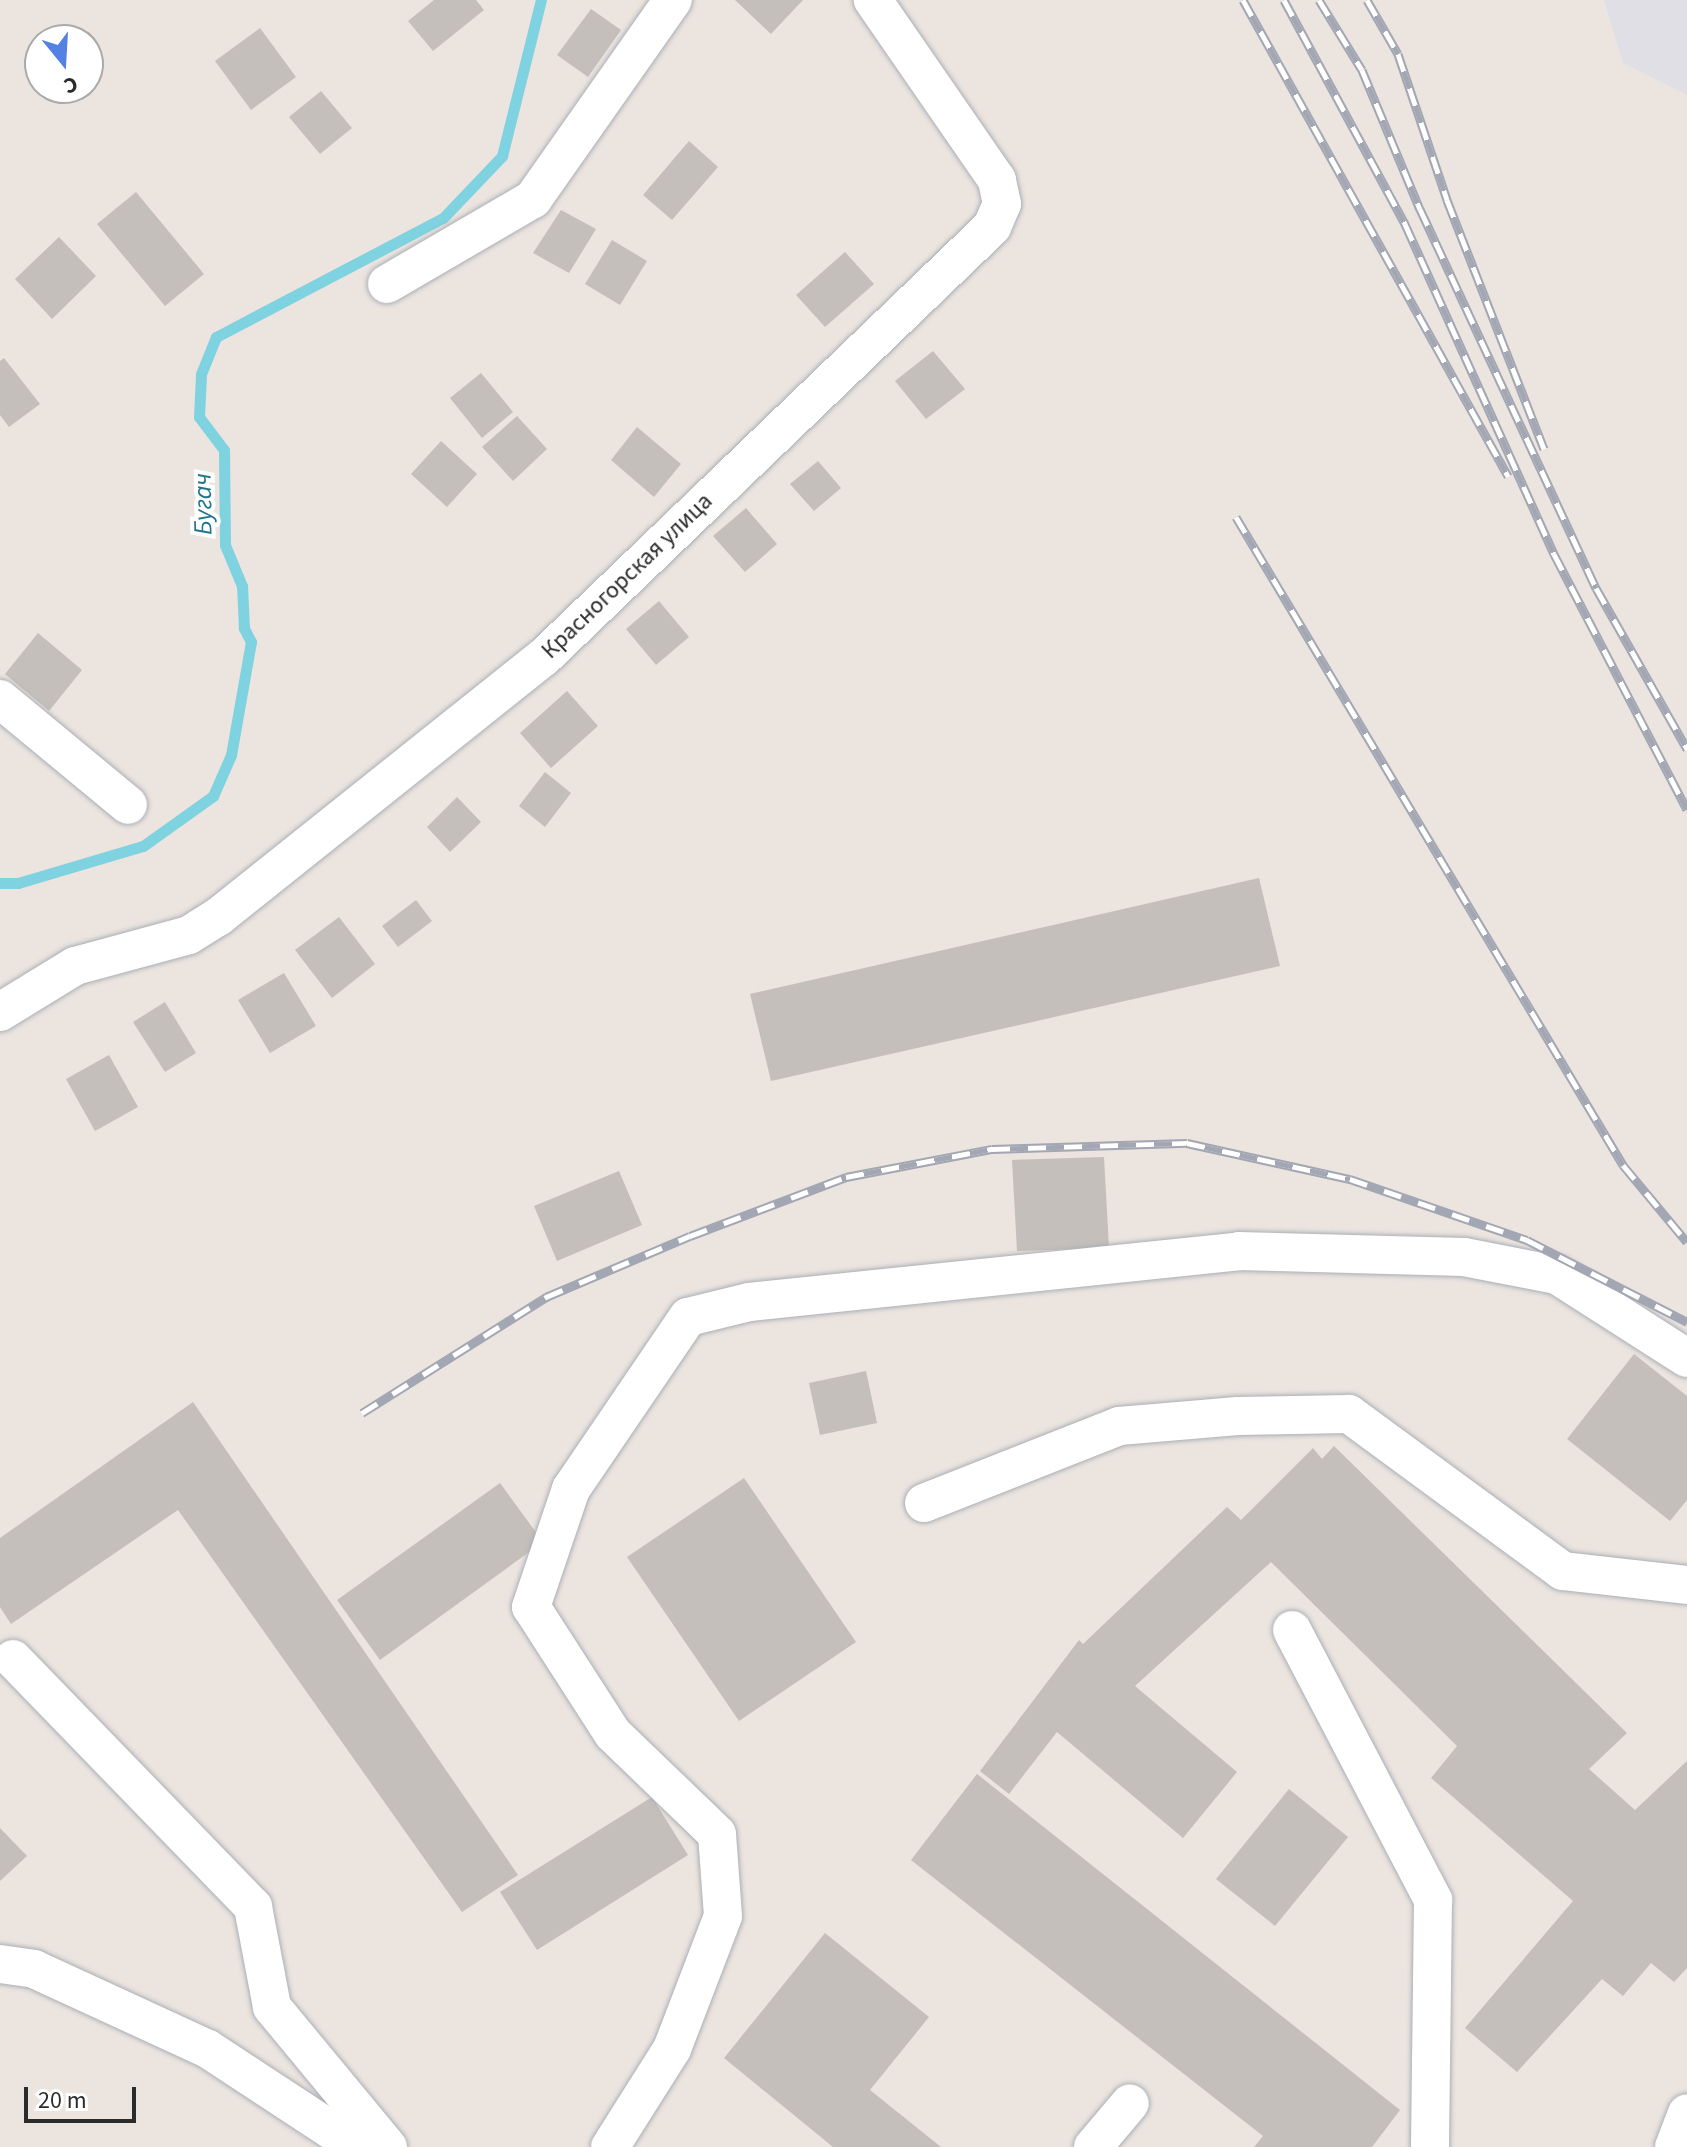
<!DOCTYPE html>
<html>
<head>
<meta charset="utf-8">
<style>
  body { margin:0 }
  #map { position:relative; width:1687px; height:2147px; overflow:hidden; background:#ebe4df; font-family:"Source Sans 3",sans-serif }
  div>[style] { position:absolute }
  .industrial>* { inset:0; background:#e0dfe5 }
  .stream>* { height:11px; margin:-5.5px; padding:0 5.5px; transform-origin:5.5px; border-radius:5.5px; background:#7fd2e0 }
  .building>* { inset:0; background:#c4bfba }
  .roads { filter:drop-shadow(0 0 2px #abafb6) drop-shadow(0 0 2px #abafb6) }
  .minor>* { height:38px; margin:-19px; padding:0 19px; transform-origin:19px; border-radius:19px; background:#fff }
  .rail>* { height:9px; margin-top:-4.5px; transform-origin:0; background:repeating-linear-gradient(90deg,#fff 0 18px,#a2a7b3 0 36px); box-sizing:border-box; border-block:2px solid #a2a7b3 }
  span { translate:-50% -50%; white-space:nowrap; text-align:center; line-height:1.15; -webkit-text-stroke:8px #fff; paint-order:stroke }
  .street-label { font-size:24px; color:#2b2b2b }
  .water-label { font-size:26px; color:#1e748c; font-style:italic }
  .north { position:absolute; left:24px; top:24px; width:80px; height:80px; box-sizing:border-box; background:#fff; border:2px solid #aaa; border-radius:50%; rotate:162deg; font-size:22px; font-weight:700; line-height:32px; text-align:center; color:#2b2b2b }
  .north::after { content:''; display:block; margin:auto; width:28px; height:36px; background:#5481e4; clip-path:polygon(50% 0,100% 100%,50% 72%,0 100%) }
  .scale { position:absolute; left:24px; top:2087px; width:112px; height:36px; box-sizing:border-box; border:4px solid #2b2b2b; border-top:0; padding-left:10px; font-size:24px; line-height:28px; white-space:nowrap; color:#2b2b2b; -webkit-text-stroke:6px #fff; paint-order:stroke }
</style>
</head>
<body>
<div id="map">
  <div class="industrial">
    <div style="clip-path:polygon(1604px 0,1687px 0,1687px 95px,1623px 63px)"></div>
  </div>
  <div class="stream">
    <div style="left:0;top:883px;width:18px"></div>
    <div style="left:18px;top:883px;width:130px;rotate:-16.5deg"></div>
    <div style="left:143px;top:846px;width:86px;rotate:-35.5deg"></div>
    <div style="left:213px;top:796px;width:45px;rotate:-66.3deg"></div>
    <div style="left:231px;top:755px;width:115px;rotate:-80deg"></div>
    <div style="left:251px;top:642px;width:16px;rotate:-117deg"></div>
    <div style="left:244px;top:628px;width:42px;rotate:-92.7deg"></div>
    <div style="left:242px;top:586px;width:44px;rotate:-112.5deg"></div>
    <div style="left:225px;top:545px;width:95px;rotate:-90.6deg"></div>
    <div style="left:224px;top:450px;width:41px;rotate:-127.1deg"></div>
    <div style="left:199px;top:417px;width:43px;rotate:-87.3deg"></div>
    <div style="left:201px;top:374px;width:40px;rotate:-68deg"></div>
    <div style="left:216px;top:337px;width:256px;rotate:-27.7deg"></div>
    <div style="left:443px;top:218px;width:86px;rotate:-46.4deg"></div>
    <div style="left:502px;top:156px;width:161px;rotate:-76deg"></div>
  </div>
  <div class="building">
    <div style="clip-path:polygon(434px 0,476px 0,484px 10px,433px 51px,408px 21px)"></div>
    <div style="clip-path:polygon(735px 0,803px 0,771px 34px)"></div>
    <div style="clip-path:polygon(591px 9px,621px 30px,588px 77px,557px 55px)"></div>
    <div style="clip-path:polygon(260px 28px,296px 77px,251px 110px,215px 61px)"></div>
    <div style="clip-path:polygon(321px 91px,352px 128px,320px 154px,289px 117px)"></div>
    <div style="clip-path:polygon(689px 141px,718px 167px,672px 220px,643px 195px)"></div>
    <div style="clip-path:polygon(136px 192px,204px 274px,165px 306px,97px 224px)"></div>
    <div style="clip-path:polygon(561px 210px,596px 229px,569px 273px,533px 253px)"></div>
    <div style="clip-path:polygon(59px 237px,96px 276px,52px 319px,15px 279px)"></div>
    <div style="clip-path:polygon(612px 240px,647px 261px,620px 305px,585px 284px)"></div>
    <div style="clip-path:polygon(845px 252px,874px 284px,825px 327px,796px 295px)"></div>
    <div style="clip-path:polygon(933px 351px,965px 389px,926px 419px,895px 381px)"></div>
    <div style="clip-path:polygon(4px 358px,40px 404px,9px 427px,0 415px,0 361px)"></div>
    <div style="clip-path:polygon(481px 373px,513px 412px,482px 438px,450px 398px)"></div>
    <div style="clip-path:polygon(517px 416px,547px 449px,513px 481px,482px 447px)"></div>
    <div style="clip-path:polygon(637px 427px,681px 464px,654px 497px,611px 460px)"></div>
    <div style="clip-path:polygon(441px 441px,477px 474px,447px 507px,411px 474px)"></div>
    <div style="clip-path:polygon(818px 461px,841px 488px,814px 511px,790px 484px)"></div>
    <div style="clip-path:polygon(746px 508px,777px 544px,745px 572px,713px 536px)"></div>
    <div style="clip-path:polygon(659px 601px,689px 637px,656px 665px,626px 629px)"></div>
    <div style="clip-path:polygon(38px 633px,82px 670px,49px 711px,5px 674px)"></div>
    <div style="clip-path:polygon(567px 691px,598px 726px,551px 768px,520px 733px)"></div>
    <div style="clip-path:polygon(545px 772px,571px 793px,545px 827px,519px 806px)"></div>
    <div style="clip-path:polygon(457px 797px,481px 822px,450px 852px,427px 827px)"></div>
    <div style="clip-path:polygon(1259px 878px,1280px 966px,771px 1081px,750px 994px)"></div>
    <div style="clip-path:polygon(416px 900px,432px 921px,398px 947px,382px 926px)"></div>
    <div style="clip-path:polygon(339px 917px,375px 964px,332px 998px,295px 950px)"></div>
    <div style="clip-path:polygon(284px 973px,316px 1026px,270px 1053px,238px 1000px)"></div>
    <div style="clip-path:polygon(165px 1002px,196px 1053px,165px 1072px,133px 1022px)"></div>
    <div style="clip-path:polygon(109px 1055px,138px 1107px,95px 1131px,66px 1079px)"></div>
    <div style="clip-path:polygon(1104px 1157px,1109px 1248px,1017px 1251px,1012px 1160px)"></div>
    <div style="clip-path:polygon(619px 1171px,642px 1225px,557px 1261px,534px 1206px)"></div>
    <div style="clip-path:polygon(1634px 1354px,1687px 1396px,1687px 1500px,1670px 1521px,1567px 1439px)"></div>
    <div style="clip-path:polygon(866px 1371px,877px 1423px,820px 1435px,809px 1383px)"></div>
    <div style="clip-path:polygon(193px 1402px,518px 1875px,462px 1912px,178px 1510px,11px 1624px,0 1607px,0 1538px)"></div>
    <div style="clip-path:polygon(1334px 1446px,1627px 1733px,1589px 1769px,1635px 1810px,1687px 1761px,1687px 1968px,1674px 1982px,1651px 1963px,1623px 1996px,1602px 1979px,1517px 2072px,1465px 2028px,1573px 1901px,1431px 1778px,1457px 1746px,1271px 1562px,1135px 1686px,1237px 1772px,1183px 1838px,1057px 1732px,1009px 1794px,980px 1771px,1079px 1640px,1083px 1644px,1227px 1507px,1241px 1520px,1313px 1448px,1322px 1459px)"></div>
    <div style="clip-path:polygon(744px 1478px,856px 1642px,739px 1721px,627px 1557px)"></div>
    <div style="clip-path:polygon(500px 1483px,543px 1542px,380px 1660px,337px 1600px)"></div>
    <div style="clip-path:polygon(977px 1774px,1400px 2110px,1372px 2147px,1254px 2147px,1263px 2136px,911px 1860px)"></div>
    <div style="clip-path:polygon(1289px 1789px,1348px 1837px,1275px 1926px,1216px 1879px)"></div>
    <div style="clip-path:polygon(652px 1797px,688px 1855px,537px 1950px,500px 1892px)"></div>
    <div style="clip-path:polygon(0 1828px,27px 1856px,0 1881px)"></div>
    <div style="clip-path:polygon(825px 1933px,929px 2017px,870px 2090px,941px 2147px,833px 2147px,724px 2058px)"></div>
  </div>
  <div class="roads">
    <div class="minor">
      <div style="left:387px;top:284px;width:169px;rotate:-30.2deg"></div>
      <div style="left:533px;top:199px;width:243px;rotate:-54.9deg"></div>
      <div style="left:0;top:699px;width:166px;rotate:39.6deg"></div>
      <div style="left:0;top:1012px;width:88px;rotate:-31.5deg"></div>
      <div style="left:75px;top:966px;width:118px;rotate:-15.2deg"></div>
      <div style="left:189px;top:935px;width:34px;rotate:-32deg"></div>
      <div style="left:218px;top:917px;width:416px;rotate:-38.6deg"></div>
      <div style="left:543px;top:658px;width:622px;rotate:-43.83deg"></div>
      <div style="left:992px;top:227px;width:25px;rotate:-67deg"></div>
      <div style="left:1002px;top:204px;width:25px;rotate:-102deg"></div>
      <div style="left:997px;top:180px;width:219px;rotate:-124.6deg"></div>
      <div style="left:924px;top:1503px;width:210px;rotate:-21.5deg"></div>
      <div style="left:1119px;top:1426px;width:119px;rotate:-4.8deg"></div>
      <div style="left:1238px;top:1416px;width:111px;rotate:-1deg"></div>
      <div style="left:1349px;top:1414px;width:265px;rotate:36.3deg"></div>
      <div style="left:1563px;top:1571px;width:125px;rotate:6.4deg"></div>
      <div style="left:1292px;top:1630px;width:305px;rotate:62.4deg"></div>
      <div style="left:1433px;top:1900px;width:247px;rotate:90.7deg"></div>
      <div style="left:13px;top:1659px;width:345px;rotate:45.9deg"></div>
      <div style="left:253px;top:1907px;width:102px;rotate:79.2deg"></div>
      <div style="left:272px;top:2007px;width:182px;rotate:50.4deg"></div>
      <div style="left:0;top:1964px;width:34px;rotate:8deg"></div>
      <div style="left:34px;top:1969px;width:192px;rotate:24.7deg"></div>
      <div style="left:208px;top:2049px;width:178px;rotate:33.3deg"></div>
      <div style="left:610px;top:2147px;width:116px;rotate:-57.7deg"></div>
      <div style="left:672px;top:2049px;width:142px;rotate:-69deg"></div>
      <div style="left:723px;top:1916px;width:82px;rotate:-94.2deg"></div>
      <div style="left:717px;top:1834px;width:144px;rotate:-136.1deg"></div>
      <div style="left:613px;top:1734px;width:151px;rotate:-122.8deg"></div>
      <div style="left:531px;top:1607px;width:125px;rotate:-71.3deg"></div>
      <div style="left:571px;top:1489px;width:208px;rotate:-55.8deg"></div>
      <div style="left:688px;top:1317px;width:63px;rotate:-13.8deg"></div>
      <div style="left:749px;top:1302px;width:493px;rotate:-5.9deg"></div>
      <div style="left:1239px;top:1251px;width:225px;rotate:1.5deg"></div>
      <div style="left:1464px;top:1257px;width:95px;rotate:11deg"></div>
      <div style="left:1557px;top:1275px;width:154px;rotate:32.6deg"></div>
      <div style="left:1093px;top:2147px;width:57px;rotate:-49.9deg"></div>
      <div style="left:1674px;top:2147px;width:36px;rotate:-69deg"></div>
    </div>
  </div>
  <div class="rail">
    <div style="left:1243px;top:0;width:545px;rotate:60.89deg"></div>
    <div style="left:1284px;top:0;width:255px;rotate:61.6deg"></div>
    <div style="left:1405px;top:224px;width:362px;rotate:65.7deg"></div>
    <div style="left:1554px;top:554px;width:288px;rotate:62.5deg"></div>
    <div style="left:1319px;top:0;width:82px;rotate:58.4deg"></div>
    <div style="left:1362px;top:70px;width:151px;rotate:67.4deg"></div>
    <div style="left:1420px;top:209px;width:418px;rotate:65.1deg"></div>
    <div style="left:1596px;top:588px;width:185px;rotate:60.5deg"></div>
    <div style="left:1367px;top:0;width:62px;rotate:60.1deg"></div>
    <div style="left:1398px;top:54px;width:154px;rotate:71.4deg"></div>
    <div style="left:1447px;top:200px;width:267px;rotate:68.7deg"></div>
    <div style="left:1236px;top:517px;width:755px;rotate:59.15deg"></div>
    <div style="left:1623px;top:1165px;width:100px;rotate:50.3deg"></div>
    <div style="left:362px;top:1413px;width:218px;rotate:-32.2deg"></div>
    <div style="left:546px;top:1297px;width:156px;rotate:-23deg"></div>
    <div style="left:690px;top:1236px;width:167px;rotate:-20.7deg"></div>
    <div style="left:846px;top:1177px;width:149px;rotate:-10.9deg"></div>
    <div style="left:992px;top:1149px;width:195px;rotate:-1.8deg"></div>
    <div style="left:1187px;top:1143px;width:167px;rotate:12.5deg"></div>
    <div style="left:1350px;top:1179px;width:187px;rotate:19deg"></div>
    <div style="left:1527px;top:1240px;width:180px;rotate:27.1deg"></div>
  </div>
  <div class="street-label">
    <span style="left:627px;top:576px;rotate:-44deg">Красногорская улица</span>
  </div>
  <div class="water-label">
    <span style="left:203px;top:504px;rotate:-91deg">Бугач</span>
  </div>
  <div class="north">С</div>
  <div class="scale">20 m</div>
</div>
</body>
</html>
